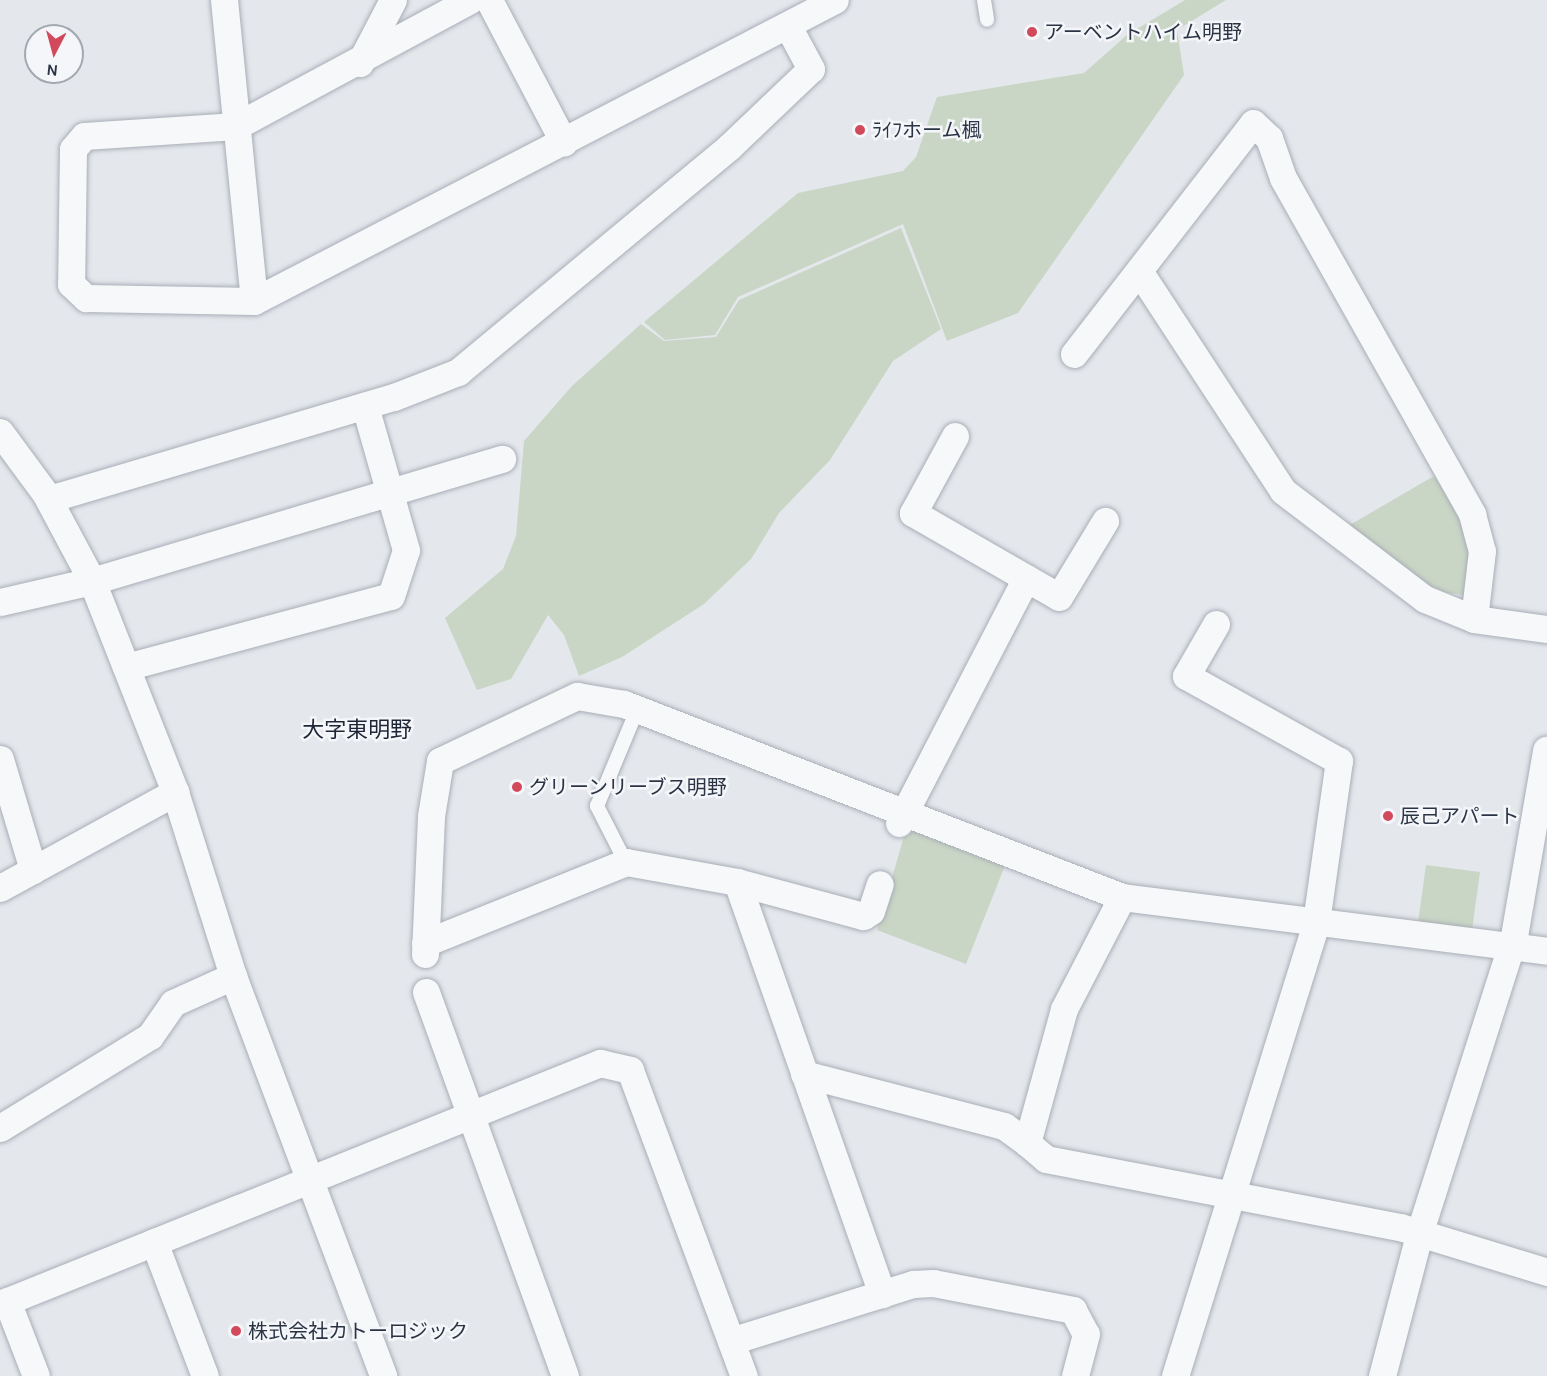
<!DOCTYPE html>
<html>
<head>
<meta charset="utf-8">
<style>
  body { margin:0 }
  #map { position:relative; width:1547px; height:1376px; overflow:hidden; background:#e4e7ec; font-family:Karla,"Noto Sans JP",sans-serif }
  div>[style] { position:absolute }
  .green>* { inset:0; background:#c9d6c5 }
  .roads { filter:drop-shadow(0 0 2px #a9aeb7) drop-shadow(0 0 2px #a9aeb7) }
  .lane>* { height:14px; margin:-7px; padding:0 7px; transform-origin:7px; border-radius:7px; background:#f7f8fa }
  .street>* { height:27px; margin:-13.5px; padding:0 13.5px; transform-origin:13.5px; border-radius:13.5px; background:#f7f8fa }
  .dots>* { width:16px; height:16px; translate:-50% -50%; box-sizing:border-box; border:3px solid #f4f6f9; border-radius:50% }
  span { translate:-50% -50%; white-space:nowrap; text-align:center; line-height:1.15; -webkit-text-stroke:5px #f4f6f9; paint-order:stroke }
  .poi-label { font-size:20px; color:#2b3445 }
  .left { translate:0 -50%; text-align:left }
  .quarter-label { font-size:22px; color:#1d2536 }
  .north { position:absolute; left:24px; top:24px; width:60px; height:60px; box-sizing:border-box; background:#f4f6f9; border:2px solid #a4a8b1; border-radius:50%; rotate:186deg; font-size:16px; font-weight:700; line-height:24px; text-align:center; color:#2b3445 }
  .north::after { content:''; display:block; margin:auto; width:21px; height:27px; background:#d1495b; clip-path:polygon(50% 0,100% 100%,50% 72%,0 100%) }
</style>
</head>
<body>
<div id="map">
  <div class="green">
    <div style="clip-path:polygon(1185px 0,1226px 0,1177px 30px,1184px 75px,1018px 313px,947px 341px,903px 224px,738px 297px,715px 335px,665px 340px,644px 322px,798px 193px,903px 171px,916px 157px,937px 97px,1084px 73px,1127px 35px)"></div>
    <div style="clip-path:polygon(901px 228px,941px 329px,893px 361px,830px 460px,779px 513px,751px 559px,704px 604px,622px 657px,579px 676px,564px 635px,548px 615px,511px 679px,477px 690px,445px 618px,503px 569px,516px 536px,524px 441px,572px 386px,641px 324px,664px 341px,716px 337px,739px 300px)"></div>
    <div style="clip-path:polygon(1434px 476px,1467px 524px,1474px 557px,1469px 596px,1444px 592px,1406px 575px,1343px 529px)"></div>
    <div style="clip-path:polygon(914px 830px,1006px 863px,966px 964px,877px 930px,904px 836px)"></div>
    <div style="clip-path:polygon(1426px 865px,1480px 872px,1472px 930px,1418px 923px)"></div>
  </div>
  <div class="roads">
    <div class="lane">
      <div style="left:984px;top:0;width:20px;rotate:81deg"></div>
      <div style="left:620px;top:851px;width:51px;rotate:-117.1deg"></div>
      <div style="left:597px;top:806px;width:104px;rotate:-67.4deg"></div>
    </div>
    <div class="street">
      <div style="left:224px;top:0;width:302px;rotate:84.3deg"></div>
      <div style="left:470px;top:0;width:266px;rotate:151.7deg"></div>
      <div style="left:236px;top:126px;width:152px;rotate:176.2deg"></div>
      <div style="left:84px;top:136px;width:17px;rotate:130deg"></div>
      <div style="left:73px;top:149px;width:135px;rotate:90.8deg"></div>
      <div style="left:71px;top:284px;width:21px;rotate:43deg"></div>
      <div style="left:86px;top:298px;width:168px;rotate:1deg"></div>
      <div style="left:254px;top:301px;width:654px;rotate:-27.39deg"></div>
      <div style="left:489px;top:0;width:161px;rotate:62.3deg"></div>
      <div style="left:360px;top:63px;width:71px;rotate:-62.4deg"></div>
      <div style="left:1141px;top:274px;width:259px;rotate:56.8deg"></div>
      <div style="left:1283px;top:491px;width:178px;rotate:37.3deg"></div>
      <div style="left:1425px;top:599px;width:53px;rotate:22.2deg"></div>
      <div style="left:1474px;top:619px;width:74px;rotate:7.8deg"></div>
      <div style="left:1074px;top:354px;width:292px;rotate:-52.2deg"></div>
      <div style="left:1253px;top:123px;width:22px;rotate:43deg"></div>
      <div style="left:1269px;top:138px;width:42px;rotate:70.7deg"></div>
      <div style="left:1283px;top:178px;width:386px;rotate:60.6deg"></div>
      <div style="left:1472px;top:514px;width:38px;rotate:75deg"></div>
      <div style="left:1482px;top:551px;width:68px;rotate:96.7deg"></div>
      <div style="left:0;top:432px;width:76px;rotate:53.6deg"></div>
      <div style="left:45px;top:493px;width:100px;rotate:61.9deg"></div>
      <div style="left:92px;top:581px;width:227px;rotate:68.5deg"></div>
      <div style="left:175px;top:792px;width:193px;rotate:72.5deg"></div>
      <div style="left:233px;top:976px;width:427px;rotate:69.4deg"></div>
      <div style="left:955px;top:436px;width:88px;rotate:118.6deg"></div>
      <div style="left:913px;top:513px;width:168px;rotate:29.9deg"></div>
      <div style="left:1059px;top:597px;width:89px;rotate:-58.8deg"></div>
      <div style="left:49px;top:499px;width:360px;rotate:-16.5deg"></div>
      <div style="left:394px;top:397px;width:69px;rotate:-21.3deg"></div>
      <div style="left:458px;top:372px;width:352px;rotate:-39.7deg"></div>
      <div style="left:729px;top:147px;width:113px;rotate:-43.6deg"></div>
      <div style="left:811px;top:69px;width:47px;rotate:-118.2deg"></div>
      <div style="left:0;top:602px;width:94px;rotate:-12.9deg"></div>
      <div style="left:92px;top:581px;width:428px;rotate:-16.6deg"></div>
      <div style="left:126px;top:667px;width:274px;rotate:-15deg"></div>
      <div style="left:391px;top:596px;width:48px;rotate:-71.9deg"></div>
      <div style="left:406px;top:550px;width:150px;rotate:-105.9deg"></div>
      <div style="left:0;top:759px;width:116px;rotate:73.4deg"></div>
      <div style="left:899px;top:823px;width:276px;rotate:-62.6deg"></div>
      <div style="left:737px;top:882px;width:131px;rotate:15.1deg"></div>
      <div style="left:863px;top:916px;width:9px;rotate:-32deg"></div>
      <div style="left:871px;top:911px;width:28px;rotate:-72deg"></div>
      <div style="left:0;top:888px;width:200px;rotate:-28.7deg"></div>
      <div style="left:1122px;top:897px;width:126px;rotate:117.4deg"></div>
      <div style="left:1064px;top:1009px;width:139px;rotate:105.4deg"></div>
      <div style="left:1027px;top:1143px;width:25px;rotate:40deg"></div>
      <div style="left:1046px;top:1159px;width:360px;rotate:10.9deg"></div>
      <div style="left:1400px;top:1227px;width:154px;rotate:17deg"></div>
      <div style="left:425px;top:943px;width:217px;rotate:-21.9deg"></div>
      <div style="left:626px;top:862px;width:113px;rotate:10.2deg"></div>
      <div style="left:737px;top:882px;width:437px;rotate:70.6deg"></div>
      <div style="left:425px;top:954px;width:138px;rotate:-87.5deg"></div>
      <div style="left:431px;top:816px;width:56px;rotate:-80.7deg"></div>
      <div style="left:440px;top:761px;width:152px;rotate:-25.4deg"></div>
      <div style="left:577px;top:696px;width:48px;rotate:9.7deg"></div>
      <div style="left:624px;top:704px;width:534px;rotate:21.18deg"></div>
      <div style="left:1122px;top:897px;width:428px;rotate:7.2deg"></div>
      <div style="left:426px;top:992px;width:408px;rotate:70.1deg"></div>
      <div style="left:804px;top:1074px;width:207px;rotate:14.6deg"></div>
      <div style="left:1004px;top:1126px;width:29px;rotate:36deg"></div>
      <div style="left:0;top:1128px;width:176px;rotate:-31.5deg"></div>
      <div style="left:150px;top:1036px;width:40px;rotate:-55.1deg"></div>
      <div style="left:173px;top:1003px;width:66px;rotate:-24.2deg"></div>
      <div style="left:154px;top:1242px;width:143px;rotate:69.2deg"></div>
      <div style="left:7px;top:1301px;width:80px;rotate:68.9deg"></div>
      <div style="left:0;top:1304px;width:647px;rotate:-21.88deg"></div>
      <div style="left:600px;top:1063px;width:31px;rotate:13deg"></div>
      <div style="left:630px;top:1070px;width:327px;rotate:69.6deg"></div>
      <div style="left:731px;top:1341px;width:191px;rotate:-17.4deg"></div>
      <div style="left:913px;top:1284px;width:20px;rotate:-3deg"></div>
      <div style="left:933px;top:1283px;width:143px;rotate:10.9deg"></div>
      <div style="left:1073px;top:1310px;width:27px;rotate:62deg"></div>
      <div style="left:1086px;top:1334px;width:43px;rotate:104.7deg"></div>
      <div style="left:1175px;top:1376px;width:475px;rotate:-72.7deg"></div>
      <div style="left:1316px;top:922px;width:163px;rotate:-81.9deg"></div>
      <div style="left:1339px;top:761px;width:175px;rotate:-150.9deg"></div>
      <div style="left:1186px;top:676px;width:60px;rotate:-60deg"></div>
      <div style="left:1382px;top:1376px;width:150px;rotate:-75.3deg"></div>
      <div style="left:1420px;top:1231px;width:310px;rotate:-72.3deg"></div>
      <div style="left:1514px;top:936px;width:189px;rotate:-80.2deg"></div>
    </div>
  </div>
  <div class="dots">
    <div style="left:1032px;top:32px;background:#d1495b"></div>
    <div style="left:860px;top:130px;background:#d1495b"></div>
    <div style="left:517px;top:787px;background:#d1495b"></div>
    <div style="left:1388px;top:816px;background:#d1495b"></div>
    <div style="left:236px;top:1331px;background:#d1495b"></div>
  </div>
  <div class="poi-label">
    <span class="left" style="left:1044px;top:32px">アーベントハイム明野</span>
    <span class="left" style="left:872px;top:130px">ﾗｲﾌホーム楓</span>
    <span class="left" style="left:529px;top:787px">グリーンリーブス明野</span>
    <span class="left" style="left:1400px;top:816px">辰己アパート</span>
    <span class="left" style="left:248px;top:1331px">株式会社カトーロジック</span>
  </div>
  <div class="quarter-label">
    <span style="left:357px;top:731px">大字東明野</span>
  </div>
  <div class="north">N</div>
</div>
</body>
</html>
